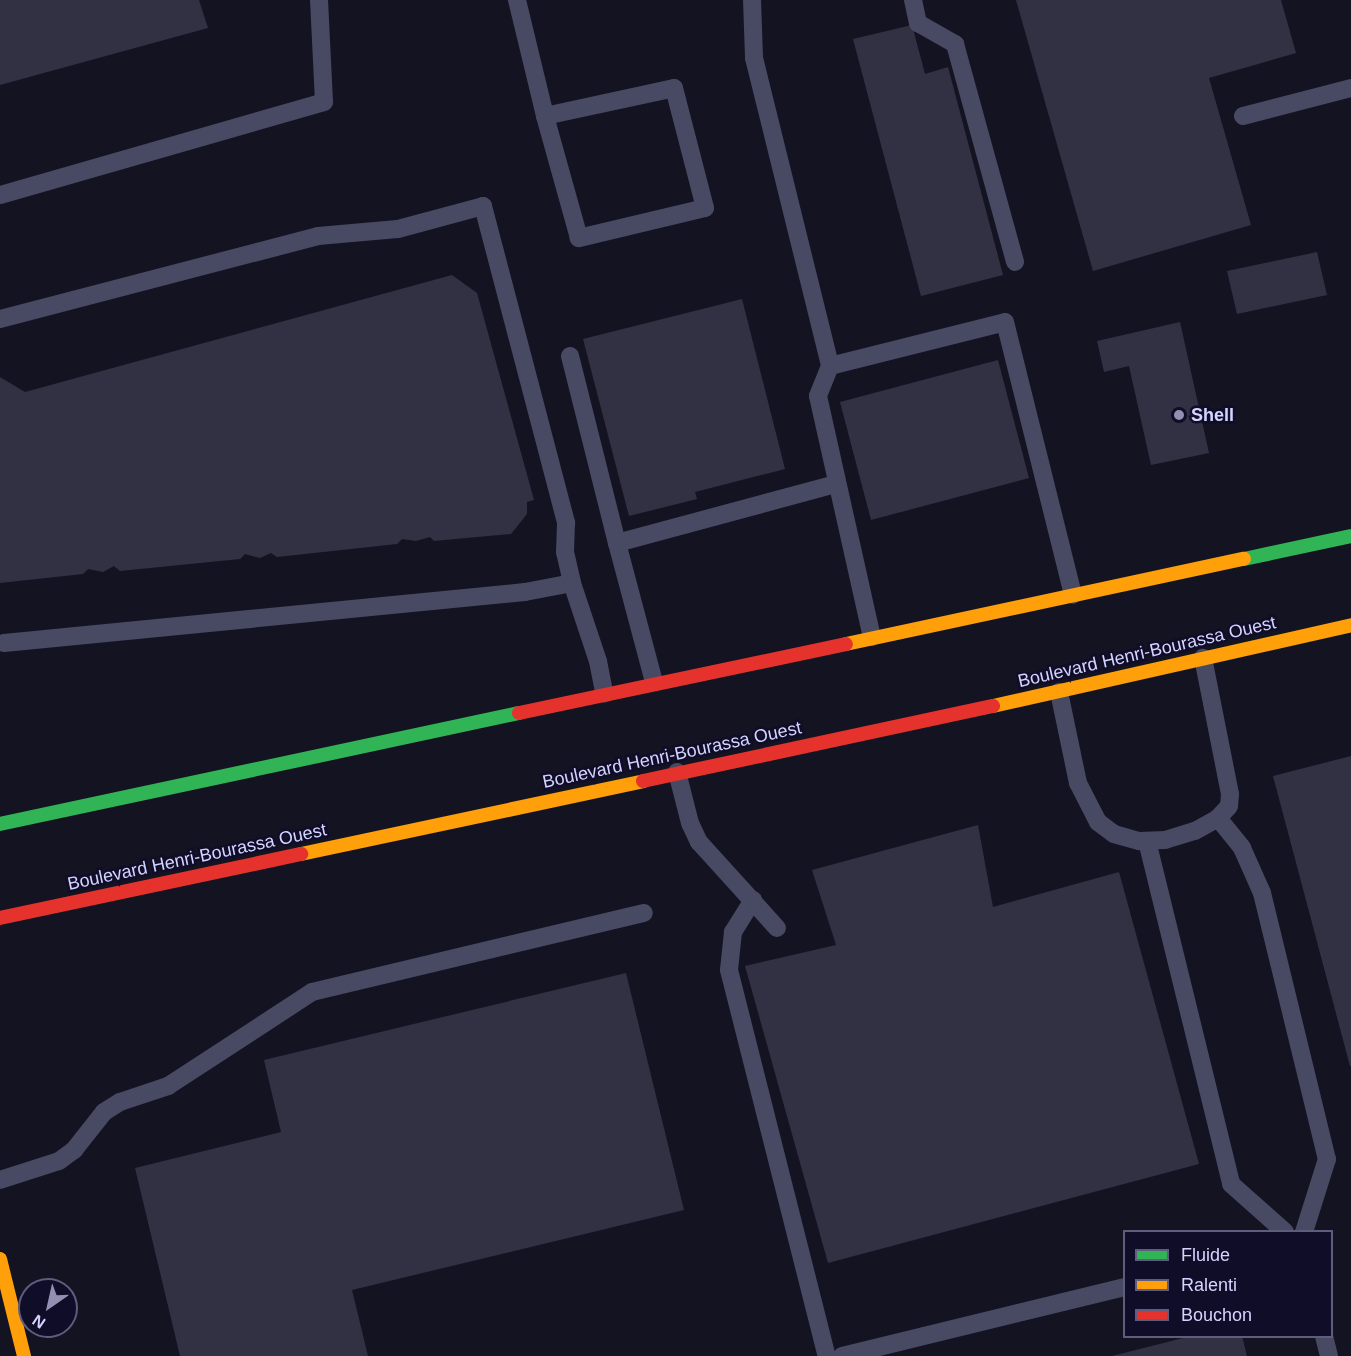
<!DOCTYPE html>
<html>
<head>
<meta charset="utf-8">
<style>
  body { margin:0 }
  #map { position:relative; width:1351px; height:1356px; overflow:hidden; background:#141322; font-family:Helvetica,sans-serif }
  div>[style] { position:absolute }
  .building>* { inset:0; background:#323144 }
  .lane>* { height:18px; margin:-9px; padding:0 9px; transform-origin:9px; border-radius:9px; background:#484963 }
  .fast>* { height:14px; margin:-7px; padding:0 7px; transform-origin:7px; border-radius:7px; background:#30b455 }
  .slow>* { height:14px; margin:-7px; padding:0 7px; transform-origin:7px; border-radius:7px; background:#ff9f0a }
  .jam>* { height:14px; margin:-7px; padding:0 7px; transform-origin:7px; border-radius:7px; background:#e5322d }
  .dots>* { width:16px; height:16px; translate:-50% -50%; box-sizing:border-box; border:3px solid #0f0d28; border-radius:50% }
  span { translate:-50% -50%; white-space:nowrap; text-align:center; line-height:1.15; -webkit-text-stroke:5px #0f0d28; paint-order:stroke }
  .poi-label { font-size:18px; color:#d4d4ff; font-weight:700 }
  .left { translate:0 -50%; text-align:left }
  .street-label { font-size:18px; color:#d4d4ff }
  .legend { position:absolute; left:1123px; top:1230px; width:210px; height:108px; box-sizing:border-box; background:#0f0d28; border:2px solid #5e5d7e; margin:0; padding:8px 10px; list-style:none; font-size:18px; color:#d4d4ff }
  .legend li { display:flex; align-items:center; gap:12px; height:30px }
  .legend b { width:30px; border:2px solid #5e5d7e }
  .north { position:absolute; left:18px; top:1278px; width:60px; height:60px; box-sizing:border-box; background:#0f0d28; border:2px solid #5e5d7e; border-radius:50%; rotate:214deg; font-size:16px; font-weight:700; line-height:24px; text-align:center; color:#d4d4ff }
  .north::after { content:''; display:block; margin:auto; width:21px; height:27px; background:#9190b2; clip-path:polygon(50% 0,100% 100%,50% 72%,0 100%) }
</style>
</head>
<body>
<div id="map">
  <div class="building">
    <div style="clip-path:polygon(0 0,199px 0,208px 28px,0 85px)"></div>
    <div style="clip-path:polygon(1016px 0,1281px 0,1296px 53px,1209px 78px,1251px 225px,1093px 271px)"></div>
    <div style="clip-path:polygon(912px 25px,925px 74px,948px 67px,1003px 275px,921px 296px,853px 39px)"></div>
    <div style="clip-path:polygon(1317px 252px,1327px 295px,1237px 314px,1227px 271px)"></div>
    <div style="clip-path:polygon(452px 275px,477px 293px,534px 500px,527px 502px,527px 514px,511px 534px,434px 541px,430px 537px,416px 541px,402px 539px,397px 544px,277px 557px,271px 553px,260px 558px,245px 554px,240px 559px,120px 571px,114px 566px,103px 572px,88px 569px,83px 574px,0 583px,0 377px,25px 392px)"></div>
    <div style="clip-path:polygon(742px 299px,785px 469px,695px 492px,697px 499px,629px 516px,583px 339px)"></div>
    <div style="clip-path:polygon(1180px 322px,1209px 453px,1151px 465px,1129px 366px,1104px 372px,1097px 341px)"></div>
    <div style="clip-path:polygon(998px 360px,1029px 478px,871px 520px,840px 402px)"></div>
    <div style="clip-path:polygon(1351px 756px,1351px 1066px,1350px 1066px,1273px 776px)"></div>
    <div style="clip-path:polygon(978px 825px,993px 907px,1119px 872px,1199px 1164px,828px 1263px,745px 966px,836px 945px,812px 870px)"></div>
    <div style="clip-path:polygon(626px 973px,684px 1210px,352px 1290px,368px 1356px,180px 1356px,135px 1168px,281px 1132px,264px 1060px)"></div>
    <div style="clip-path:polygon(1191px 1336px,1242px 1336px,1247px 1356px,1112px 1356px)"></div>
  </div>
  <div class="lane">
    <div style="left:517px;top:0;width:119px;rotate:76.4deg"></div>
    <div style="left:752px;top:0;width:58px;rotate:88deg"></div>
    <div style="left:754px;top:58px;width:317px;rotate:76.1deg"></div>
    <div style="left:830px;top:366px;width:32px;rotate:112deg"></div>
    <div style="left:818px;top:396px;width:247px;rotate:77.4deg"></div>
    <div style="left:913px;top:0;width:24px;rotate:78deg"></div>
    <div style="left:918px;top:23px;width:43px;rotate:29.6deg"></div>
    <div style="left:955px;top:44px;width:226px;rotate:74.6deg"></div>
    <div style="left:674px;top:88px;width:124px;rotate:75.5deg"></div>
    <div style="left:705px;top:208px;width:130px;rotate:166.6deg"></div>
    <div style="left:579px;top:238px;width:127px;rotate:-105.6deg"></div>
    <div style="left:545px;top:116px;width:132px;rotate:-12.2deg"></div>
    <div style="left:1243px;top:116px;width:112px;rotate:-14.5deg"></div>
    <div style="left:0;top:195px;width:337px;rotate:-16deg"></div>
    <div style="left:324px;top:102px;width:102px;rotate:-92.8deg"></div>
    <div style="left:0;top:319px;width:329px;rotate:-14.6deg"></div>
    <div style="left:318px;top:236px;width:80px;rotate:-5deg"></div>
    <div style="left:398px;top:229px;width:88px;rotate:-15.1deg"></div>
    <div style="left:483px;top:206px;width:328px;rotate:75.3deg"></div>
    <div style="left:566px;top:523px;width:29px;rotate:92deg"></div>
    <div style="left:565px;top:552px;width:32px;rotate:77deg"></div>
    <div style="left:570px;top:356px;width:193px;rotate:75.9deg"></div>
    <div style="left:830px;top:366px;width:180px;rotate:-14.1deg"></div>
    <div style="left:1005px;top:322px;width:281px;rotate:76deg"></div>
    <div style="left:4px;top:643px;width:523px;rotate:-5.59deg"></div>
    <div style="left:525px;top:592px;width:48px;rotate:-10.8deg"></div>
    <div style="left:572px;top:583px;width:82px;rotate:71.6deg"></div>
    <div style="left:598px;top:661px;width:33px;rotate:79deg"></div>
    <div style="left:654px;top:682px;width:144px;rotate:-104.9deg"></div>
    <div style="left:617px;top:543px;width:227px;rotate:-15.1deg"></div>
    <div style="left:1059px;top:692px;width:93px;rotate:78.2deg"></div>
    <div style="left:1078px;top:783px;width:44px;rotate:62.9deg"></div>
    <div style="left:1098px;top:822px;width:20px;rotate:37deg"></div>
    <div style="left:1114px;top:834px;width:26px;rotate:16deg"></div>
    <div style="left:1139px;top:841px;width:26px;rotate:-2deg"></div>
    <div style="left:1165px;top:840px;width:31px;rotate:-17deg"></div>
    <div style="left:1195px;top:831px;width:26px;rotate:-29deg"></div>
    <div style="left:1218px;top:818px;width:16px;rotate:-47deg"></div>
    <div style="left:1229px;top:806px;width:12px;rotate:-85deg"></div>
    <div style="left:1230px;top:794px;width:139px;rotate:-101.2deg"></div>
    <div style="left:677px;top:772px;width:53px;rotate:75.7deg"></div>
    <div style="left:690px;top:823px;width:21px;rotate:65deg"></div>
    <div style="left:699px;top:842px;width:116px;rotate:47.8deg"></div>
    <div style="left:1218px;top:818px;width:38px;rotate:51deg"></div>
    <div style="left:1242px;top:848px;width:49px;rotate:66deg"></div>
    <div style="left:1262px;top:893px;width:274px;rotate:76.3deg"></div>
    <div style="left:1327px;top:1159px;width:77px;rotate:107.5deg"></div>
    <div style="left:1147px;top:841px;width:353px;rotate:76.2deg"></div>
    <div style="left:1231px;top:1184px;width:72px;rotate:41.6deg"></div>
    <div style="left:753px;top:900px;width:38px;rotate:122deg"></div>
    <div style="left:733px;top:932px;width:38px;rotate:96deg"></div>
    <div style="left:729px;top:970px;width:398px;rotate:75.8deg"></div>
    <div style="left:0;top:1180px;width:62px;rotate:-17.9deg"></div>
    <div style="left:59px;top:1161px;width:19px;rotate:-36deg"></div>
    <div style="left:74px;top:1150px;width:48px;rotate:-51.7deg"></div>
    <div style="left:104px;top:1112px;width:19px;rotate:-32deg"></div>
    <div style="left:120px;top:1102px;width:51px;rotate:-18.4deg"></div>
    <div style="left:168px;top:1086px;width:172px;rotate:-33.1deg"></div>
    <div style="left:312px;top:992px;width:341px;rotate:-13.4deg"></div>
    <div style="left:1324px;top:1336px;width:21px;rotate:76deg"></div>
    <div style="left:842px;top:1356px;width:290px;rotate:-13.7deg"></div>
  </div>
  <div class="fast">
    <div style="left:1244px;top:559px;width:109px;rotate:-12.1deg"></div>
    <div style="left:0;top:824px;width:531px;rotate:-12.07deg"></div>
  </div>
  <div class="slow">
    <div style="left:846px;top:644px;width:407px;rotate:-12.1deg"></div>
    <div style="left:993px;top:706px;width:367px;rotate:-12.7deg"></div>
    <div style="left:301px;top:854px;width:350px;rotate:-12deg"></div>
    <div style="left:0;top:1259px;width:100px;rotate:76.1deg"></div>
  </div>
  <div class="jam">
    <div style="left:519px;top:713px;width:334px;rotate:-11.9deg"></div>
    <div style="left:643px;top:781px;width:358px;rotate:-12.1deg"></div>
    <div style="left:0;top:918px;width:308px;rotate:-12deg"></div>
  </div>
  <div class="dots">
    <div style="left:1179px;top:415px;background:#9190b2"></div>
  </div>
  <div class="poi-label">
    <span class="left" style="left:1191px;top:415px">Shell</span>
  </div>
  <div class="street-label">
    <span style="left:1147px;top:652px;rotate:-13deg">Boulevard Henri-Bourassa Ouest</span>
    <span style="left:672px;top:755px;rotate:-12deg">Boulevard Henri-Bourassa Ouest</span>
    <span style="left:197px;top:857px;rotate:-12deg">Boulevard Henri-Bourassa Ouest</span>
  </div>
  <ul class="legend">
  <li><b style="height:8px;background:#30b455"></b>Fluide</li>
  <li><b style="height:8px;background:#ff9f0a"></b>Ralenti</li>
  <li><b style="height:8px;background:#e5322d"></b>Bouchon</li>
  </ul>
  <div class="north">N</div>
</div>
</body>
</html>
